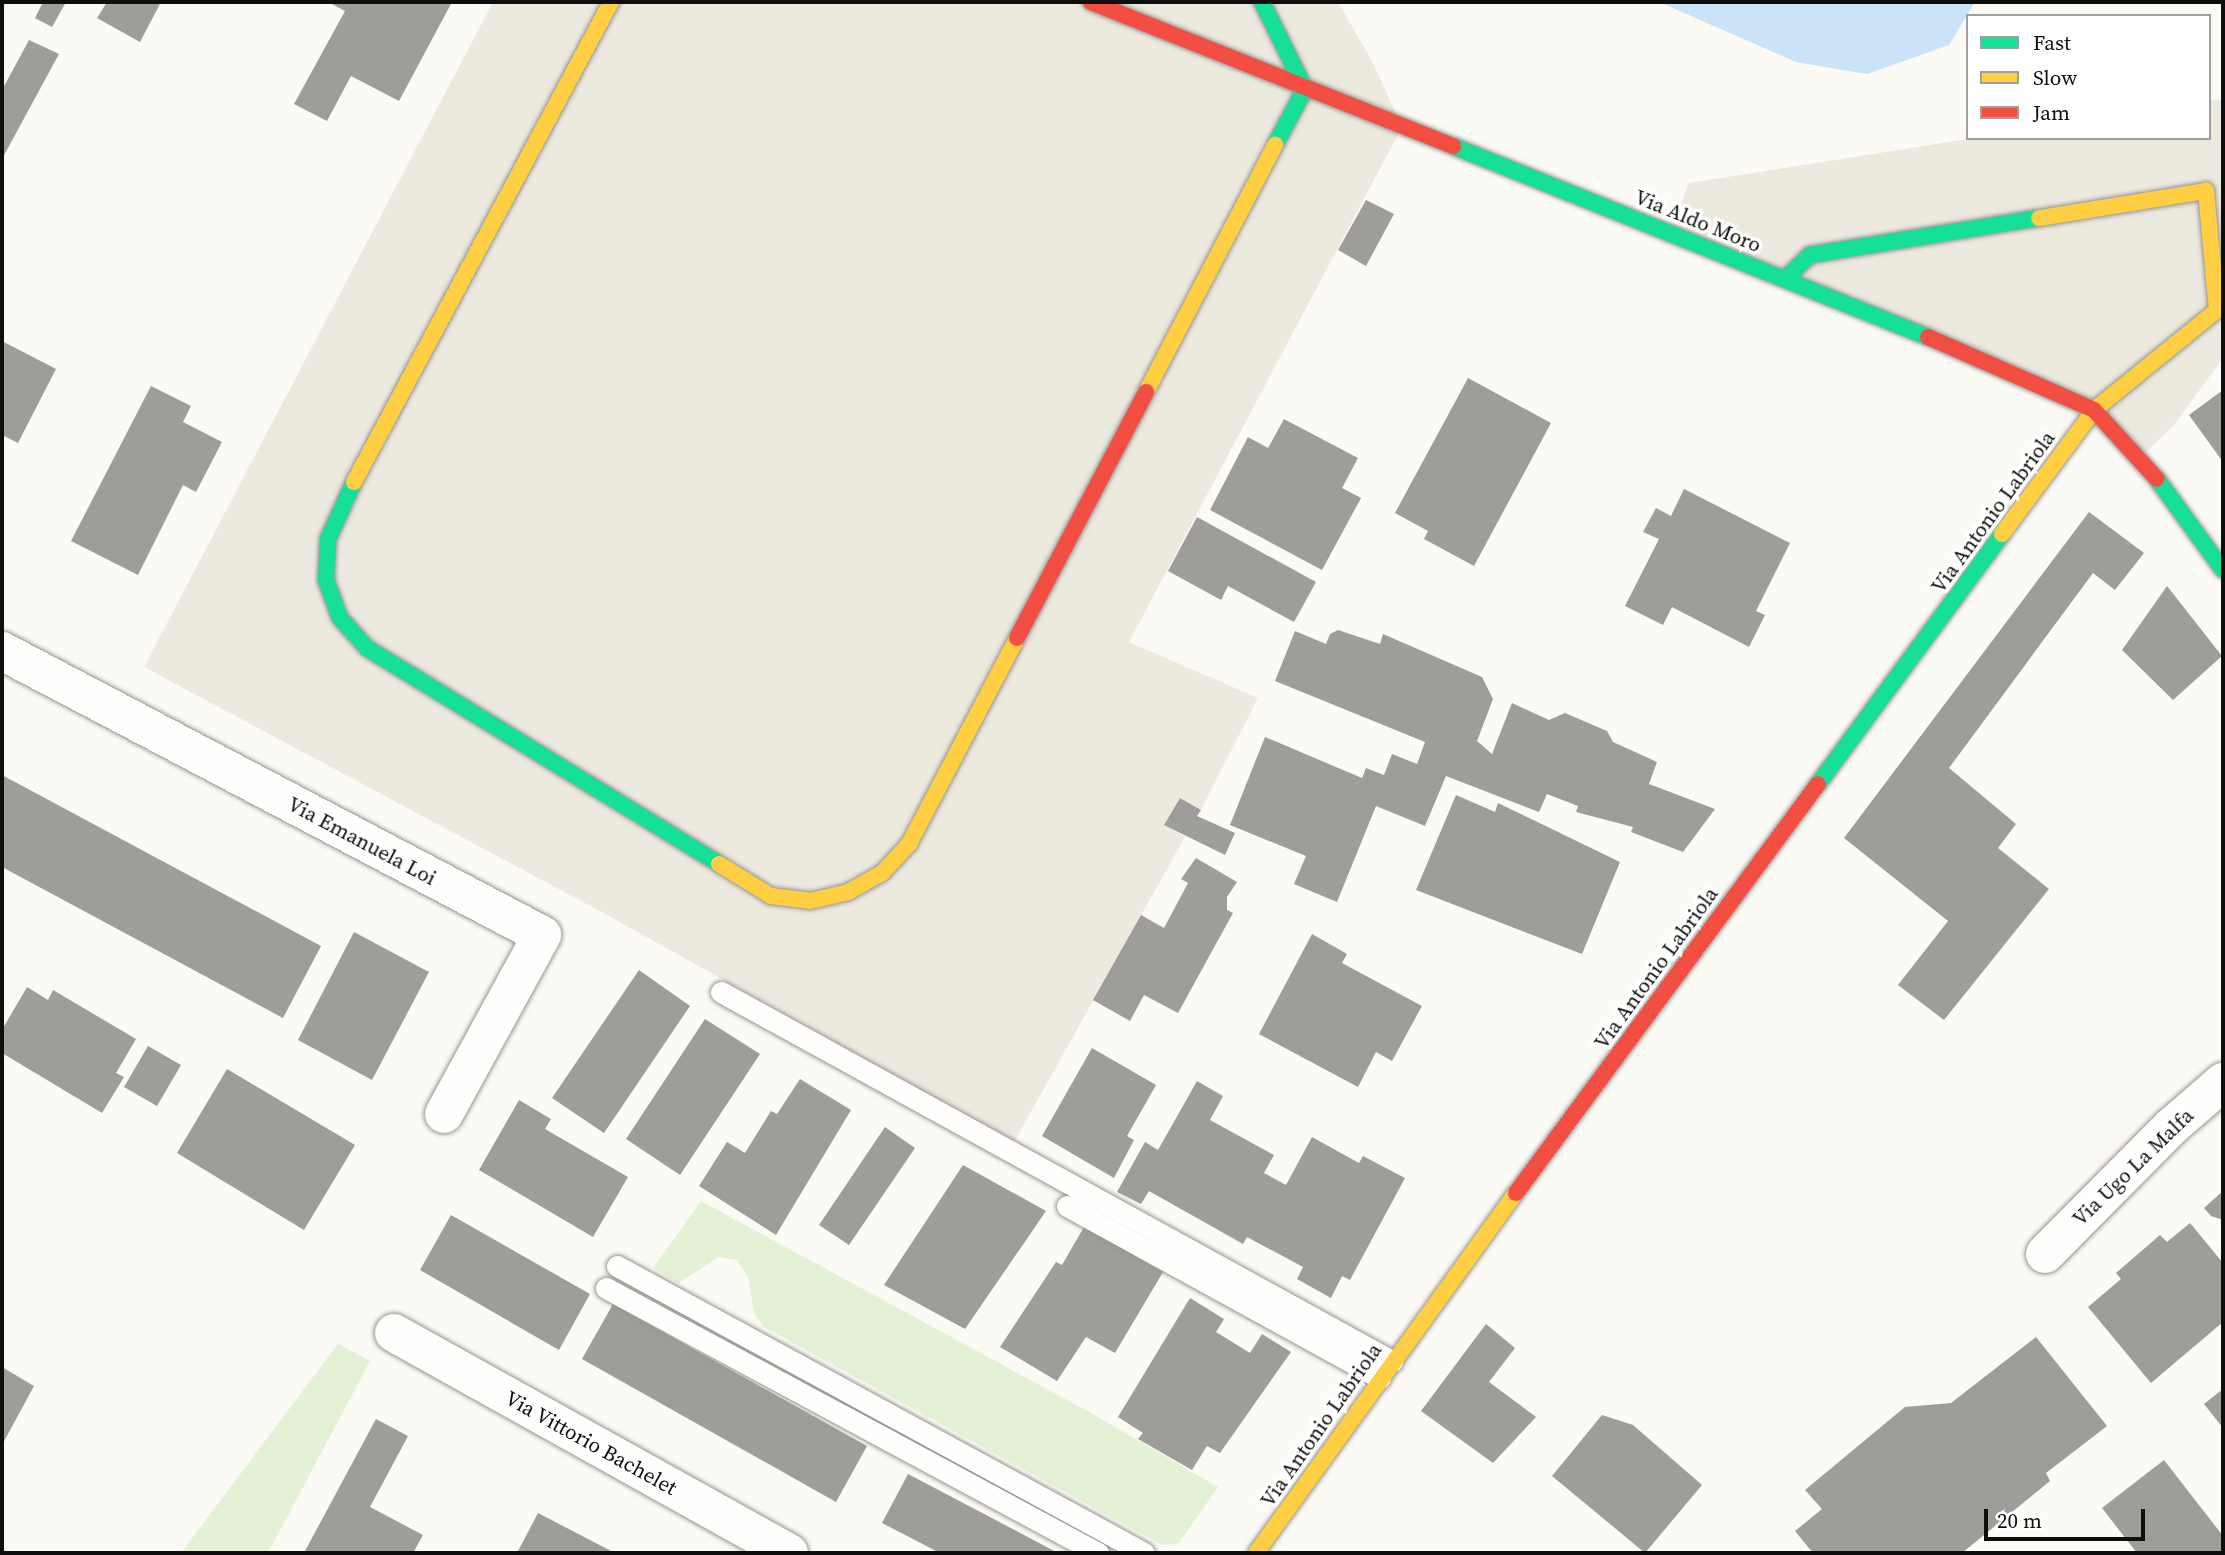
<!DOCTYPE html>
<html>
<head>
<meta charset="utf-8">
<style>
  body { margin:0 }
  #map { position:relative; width:2225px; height:1555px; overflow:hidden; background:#fcfaf4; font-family:"Source Serif 4",serif }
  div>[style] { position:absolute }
  .green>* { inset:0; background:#e3f1d4 }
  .plaza>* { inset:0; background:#ece9df }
  .water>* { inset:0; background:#cae3f6 }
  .building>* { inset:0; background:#9f9d99 }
  .roads { filter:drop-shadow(0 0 2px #959492) drop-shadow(0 0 2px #959492) }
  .lane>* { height:21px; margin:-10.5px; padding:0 10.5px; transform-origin:10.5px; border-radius:10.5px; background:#fffefd }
  .street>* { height:38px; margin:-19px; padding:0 19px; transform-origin:19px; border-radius:19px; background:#fffefd }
  .fast>* { height:16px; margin:-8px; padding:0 8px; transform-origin:8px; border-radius:8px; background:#16e098 }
  .slow>* { height:16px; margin:-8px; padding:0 8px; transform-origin:8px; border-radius:8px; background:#ffcf43 }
  .jam>* { height:16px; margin:-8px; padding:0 8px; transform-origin:8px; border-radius:8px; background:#f24e42 }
  span { translate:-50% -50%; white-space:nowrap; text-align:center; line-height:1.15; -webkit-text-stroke:7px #fff; paint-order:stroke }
  .street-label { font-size:21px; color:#0e0e0e }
  .frame { position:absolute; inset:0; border:4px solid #0e0e0e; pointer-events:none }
  .legend { position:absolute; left:1966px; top:14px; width:245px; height:126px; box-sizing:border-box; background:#fff; border:2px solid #9f9f9f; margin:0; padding:9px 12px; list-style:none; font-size:21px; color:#0e0e0e }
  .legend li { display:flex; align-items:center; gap:14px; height:35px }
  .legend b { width:35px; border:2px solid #9f9f9f }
  .scale { position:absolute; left:1984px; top:1509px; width:161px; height:32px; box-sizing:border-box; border:4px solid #0e0e0e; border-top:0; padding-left:9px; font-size:21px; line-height:24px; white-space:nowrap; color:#0e0e0e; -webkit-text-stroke:5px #fff; paint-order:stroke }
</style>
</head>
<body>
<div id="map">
  <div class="green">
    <div style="clip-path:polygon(701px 1201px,1093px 1414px,1218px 1487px,1179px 1543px,1162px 1545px,764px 1327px,754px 1314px,749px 1279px,737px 1260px,719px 1257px,678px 1283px,653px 1268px)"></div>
    <div style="clip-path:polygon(338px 1344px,370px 1361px,268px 1553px,181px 1553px)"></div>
  </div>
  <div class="plaza">
    <div style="clip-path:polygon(493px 2px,1338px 2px,1373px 63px,1402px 127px,1129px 642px,1258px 698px,1201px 810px,1180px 798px,1165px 825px,1185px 837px,1014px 1142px,598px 910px,144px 667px)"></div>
    <div style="clip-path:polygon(2223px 99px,2223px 358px,2174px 425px,2141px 457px,2094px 410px,1670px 232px,1689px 183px,1974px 138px,2209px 138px,2209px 101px)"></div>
  </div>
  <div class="water">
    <div style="clip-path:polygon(1659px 2px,1975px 2px,1949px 45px,1867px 74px,1796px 62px)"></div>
  </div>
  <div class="building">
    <div style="clip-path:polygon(43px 2px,66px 2px,52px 27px,35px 18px)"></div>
    <div style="clip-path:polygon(107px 2px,161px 2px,140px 42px,97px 18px)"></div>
    <div style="clip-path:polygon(328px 2px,452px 2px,399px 101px,351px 76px,327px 121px,294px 104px,345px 11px)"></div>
    <div style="clip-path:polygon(29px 40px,59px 54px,2px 159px,2px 90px)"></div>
    <div style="clip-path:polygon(1366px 200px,1394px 214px,1366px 266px,1338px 250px)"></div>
    <div style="clip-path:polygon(2px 341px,56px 369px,18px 443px,2px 435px)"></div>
    <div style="clip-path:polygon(1468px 378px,1551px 423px,1474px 566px,1424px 539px,1428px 531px,1395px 513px)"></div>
    <div style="clip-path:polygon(151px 386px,191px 406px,183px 422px,222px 442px,196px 492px,183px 485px,138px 575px,71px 541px)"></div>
    <div style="clip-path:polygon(2223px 390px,2223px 462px,2189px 415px)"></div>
    <div style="clip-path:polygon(1284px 419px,1358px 458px,1342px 488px,1361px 498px,1322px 570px,1210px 510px,1248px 437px,1268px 448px)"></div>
    <div style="clip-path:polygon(1684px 489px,1790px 543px,1756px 611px,1765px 615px,1749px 647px,1672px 607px,1663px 625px,1625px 606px,1659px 539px,1643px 532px,1656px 508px,1671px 516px)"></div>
    <div style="clip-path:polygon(2089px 512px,2144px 553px,2115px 590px,2093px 573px,1949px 768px,2016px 824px,1998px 848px,2049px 889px,1944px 1020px,1898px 985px,1948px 921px,1844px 838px)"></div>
    <div style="clip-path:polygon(1197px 517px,1316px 582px,1294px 622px,1228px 586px,1221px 600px,1168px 571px)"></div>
    <div style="clip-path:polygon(2167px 586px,2222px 656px,2173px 700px,2122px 650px)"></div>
    <div style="clip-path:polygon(1338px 630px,1380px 644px,1383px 634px,1482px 677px,1493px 699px,1477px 741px,1492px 754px,1512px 703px,1549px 720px,1565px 713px,1607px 731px,1613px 742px,1657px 762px,1649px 784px,1715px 809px,1683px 852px,1631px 832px,1633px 827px,1576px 812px,1578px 806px,1547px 794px,1539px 812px,1446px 776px,1425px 826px,1376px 806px,1337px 902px,1294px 884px,1306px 856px,1230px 825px,1265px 737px,1362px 778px,1366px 768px,1384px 775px,1392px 754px,1417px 764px,1425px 742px,1275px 681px,1295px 631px,1326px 644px,1330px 634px)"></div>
    <div style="clip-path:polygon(2px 775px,321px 946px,283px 1018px,2px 867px)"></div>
    <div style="clip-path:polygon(1456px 795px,1495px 812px,1498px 803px,1620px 862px,1582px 954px,1416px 890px)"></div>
    <div style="clip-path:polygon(1180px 798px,1201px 810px,1197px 816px,1235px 833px,1225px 855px,1164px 825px)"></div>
    <div style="clip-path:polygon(1196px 858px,1237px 882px,1227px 897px,1227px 910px,1233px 913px,1178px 1013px,1144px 995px,1130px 1021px,1093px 1000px,1141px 915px,1164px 928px,1188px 883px,1181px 879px)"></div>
    <div style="clip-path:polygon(354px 932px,429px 972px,372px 1080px,298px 1040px)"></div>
    <div style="clip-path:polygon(1312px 934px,1347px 954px,1342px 963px,1422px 1006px,1392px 1061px,1376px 1052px,1358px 1087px,1259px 1034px)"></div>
    <div style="clip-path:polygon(639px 970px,690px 1006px,604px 1133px,552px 1098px)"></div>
    <div style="clip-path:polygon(27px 987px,48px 1000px,53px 990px,136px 1039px,116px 1073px,124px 1077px,102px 1113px,2px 1053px,2px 1030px)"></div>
    <div style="clip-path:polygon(705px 1019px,760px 1054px,680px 1175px,626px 1139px)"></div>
    <div style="clip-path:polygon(148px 1046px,181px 1065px,157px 1106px,124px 1087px)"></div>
    <div style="clip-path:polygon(1092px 1048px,1156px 1085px,1127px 1136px,1134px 1140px,1114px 1178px,1042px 1136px)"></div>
    <div style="clip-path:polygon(227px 1069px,355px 1145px,304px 1230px,177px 1153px)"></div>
    <div style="clip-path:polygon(800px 1079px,851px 1110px,776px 1235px,699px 1186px,727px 1142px,745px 1153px,771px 1111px,777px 1114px)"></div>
    <div style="clip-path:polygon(1197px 1081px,1223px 1096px,1210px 1120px,1274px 1155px,1264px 1173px,1286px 1185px,1312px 1137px,1359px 1163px,1363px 1156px,1405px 1178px,1350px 1280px,1342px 1276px,1331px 1298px,1297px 1279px,1303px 1267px,1247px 1237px,1243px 1244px,1149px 1191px,1141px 1204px,1117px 1192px,1145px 1142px,1158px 1150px)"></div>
    <div style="clip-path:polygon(519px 1100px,551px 1119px,545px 1129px,628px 1177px,593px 1237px,479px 1170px)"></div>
    <div style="clip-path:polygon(885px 1127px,915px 1148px,849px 1245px,819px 1225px)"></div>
    <div style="clip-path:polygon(963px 1165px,1046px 1211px,965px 1329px,884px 1285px)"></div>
    <div style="clip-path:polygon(2223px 1191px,2223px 1220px,2211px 1216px,2204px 1208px)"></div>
    <div style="clip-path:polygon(451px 1215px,590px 1294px,559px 1350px,420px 1270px)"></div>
    <div style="clip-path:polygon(2190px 1223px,2223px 1263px,2223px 1322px,2151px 1383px,2088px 1307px,2121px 1279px,2116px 1273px,2160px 1235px,2167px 1242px)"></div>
    <div style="clip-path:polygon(1084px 1227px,1163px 1272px,1115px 1353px,1086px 1337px,1057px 1381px,1000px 1347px,1056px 1262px,1062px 1265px)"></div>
    <div style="clip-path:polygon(1190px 1298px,1224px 1319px,1216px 1332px,1250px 1353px,1262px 1334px,1291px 1352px,1220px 1453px,1207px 1446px,1192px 1470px,1138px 1439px,1143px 1433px,1118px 1417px)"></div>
    <div style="clip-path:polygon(613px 1304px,867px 1446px,836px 1502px,582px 1359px)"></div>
    <div style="clip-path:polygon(1486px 1324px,1515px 1348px,1489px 1382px,1536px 1417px,1493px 1463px,1421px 1411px)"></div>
    <div style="clip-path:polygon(2036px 1337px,2107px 1426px,2046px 1473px,2050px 1481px,1962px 1553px,1813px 1553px,1795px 1531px,1822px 1509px,1805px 1490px,1905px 1407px,1951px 1403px)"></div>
    <div style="clip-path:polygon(2px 1367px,34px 1386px,2px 1445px)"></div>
    <div style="clip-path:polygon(2223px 1389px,2223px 1428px,2204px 1404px)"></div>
    <div style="clip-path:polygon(1602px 1415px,1633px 1425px,1702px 1485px,1645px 1553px,1552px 1476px)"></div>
    <div style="clip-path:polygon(376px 1419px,408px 1436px,370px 1507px,423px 1535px,413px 1553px,309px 1553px,305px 1551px)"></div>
    <div style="clip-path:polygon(2164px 1460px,2223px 1536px,2223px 1553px,2137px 1553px,2102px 1508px)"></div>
    <div style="clip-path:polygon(908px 1474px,990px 1517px,1058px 1553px,940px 1553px,882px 1523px)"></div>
    <div style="clip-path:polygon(538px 1513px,615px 1553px,517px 1553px)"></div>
  </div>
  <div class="roads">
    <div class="lane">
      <div style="left:721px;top:992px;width:766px;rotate:28.81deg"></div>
      <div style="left:1067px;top:1206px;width:357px;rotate:28.8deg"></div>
      <div style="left:617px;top:1266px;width:600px;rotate:28.57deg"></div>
      <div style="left:606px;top:1288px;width:559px;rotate:28.31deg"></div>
    </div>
    <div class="street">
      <div style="left:2px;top:651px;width:610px;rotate:27.74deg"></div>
      <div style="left:542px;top:935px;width:204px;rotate:118.7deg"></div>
      <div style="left:2045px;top:1254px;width:179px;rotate:-45.2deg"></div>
      <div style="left:2171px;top:1127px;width:69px;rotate:-40.9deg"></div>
      <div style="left:394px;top:1333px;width:452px;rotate:29.1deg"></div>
    </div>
    <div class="fast">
      <div style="left:1262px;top:2px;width:97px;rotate:63.7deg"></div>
      <div style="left:1305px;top:89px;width:64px;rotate:118.2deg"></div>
      <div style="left:1453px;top:146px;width:512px;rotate:21.91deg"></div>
      <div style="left:1786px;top:278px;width:33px;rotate:-44deg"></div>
      <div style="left:1810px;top:255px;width:232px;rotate:-9.2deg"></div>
      <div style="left:2157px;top:479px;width:112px;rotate:54deg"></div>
      <div style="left:354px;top:482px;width:63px;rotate:114.5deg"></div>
      <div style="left:328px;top:539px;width:41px;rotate:92.8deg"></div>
      <div style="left:326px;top:580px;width:40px;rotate:69.8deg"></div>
      <div style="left:340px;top:618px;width:40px;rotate:48deg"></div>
      <div style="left:367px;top:648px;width:413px;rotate:31.5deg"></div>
      <div style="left:1818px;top:784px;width:310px;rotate:-53.6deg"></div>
    </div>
    <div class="slow">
      <div style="left:1146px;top:392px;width:279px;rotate:-62.4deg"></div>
      <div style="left:354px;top:482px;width:544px;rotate:-61.83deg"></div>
      <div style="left:2002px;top:534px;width:154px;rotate:-53.4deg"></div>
      <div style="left:2094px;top:410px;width:159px;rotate:-39.1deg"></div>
      <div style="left:2217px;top:310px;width:120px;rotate:-95.3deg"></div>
      <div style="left:2206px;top:191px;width:169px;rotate:170.8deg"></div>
      <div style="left:719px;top:864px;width:61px;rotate:31.6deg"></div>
      <div style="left:771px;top:896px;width:39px;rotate:7deg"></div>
      <div style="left:810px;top:901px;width:39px;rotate:-13deg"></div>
      <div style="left:848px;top:892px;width:39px;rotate:-29deg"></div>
      <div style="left:882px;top:873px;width:40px;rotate:-47deg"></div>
      <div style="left:909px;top:844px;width:233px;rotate:-62.3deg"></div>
      <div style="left:1256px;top:1553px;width:444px;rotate:-54.2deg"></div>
    </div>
    <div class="jam">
      <div style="left:1091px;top:2px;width:390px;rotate:21.7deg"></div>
      <div style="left:1928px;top:337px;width:181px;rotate:23.7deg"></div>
      <div style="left:2094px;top:410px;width:93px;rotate:47.6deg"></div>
      <div style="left:1017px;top:638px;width:278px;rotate:-62.3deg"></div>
      <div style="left:1516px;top:1193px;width:508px;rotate:-53.56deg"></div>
    </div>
  </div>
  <div class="street-label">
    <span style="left:1698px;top:221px;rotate:22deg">Via Aldo Moro</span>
    <span style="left:1993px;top:512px;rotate:-54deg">Via Antonio Labriola</span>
    <span style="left:362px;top:841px;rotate:28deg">Via Emanuela Loi</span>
    <span style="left:1656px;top:968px;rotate:-54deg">Via Antonio Labriola</span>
    <span style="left:2133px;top:1167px;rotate:-44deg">Via Ugo La Malfa</span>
    <span style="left:1321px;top:1425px;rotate:-55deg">Via Antonio Labriola</span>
    <span style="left:591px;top:1443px;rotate:29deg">Via Vittorio Bachelet</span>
  </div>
  <div class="frame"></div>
  <ul class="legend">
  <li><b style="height:9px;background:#16e098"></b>Fast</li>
  <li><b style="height:9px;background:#ffcf43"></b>Slow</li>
  <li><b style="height:9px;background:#f24e42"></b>Jam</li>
  </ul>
  <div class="scale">20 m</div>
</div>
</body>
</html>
